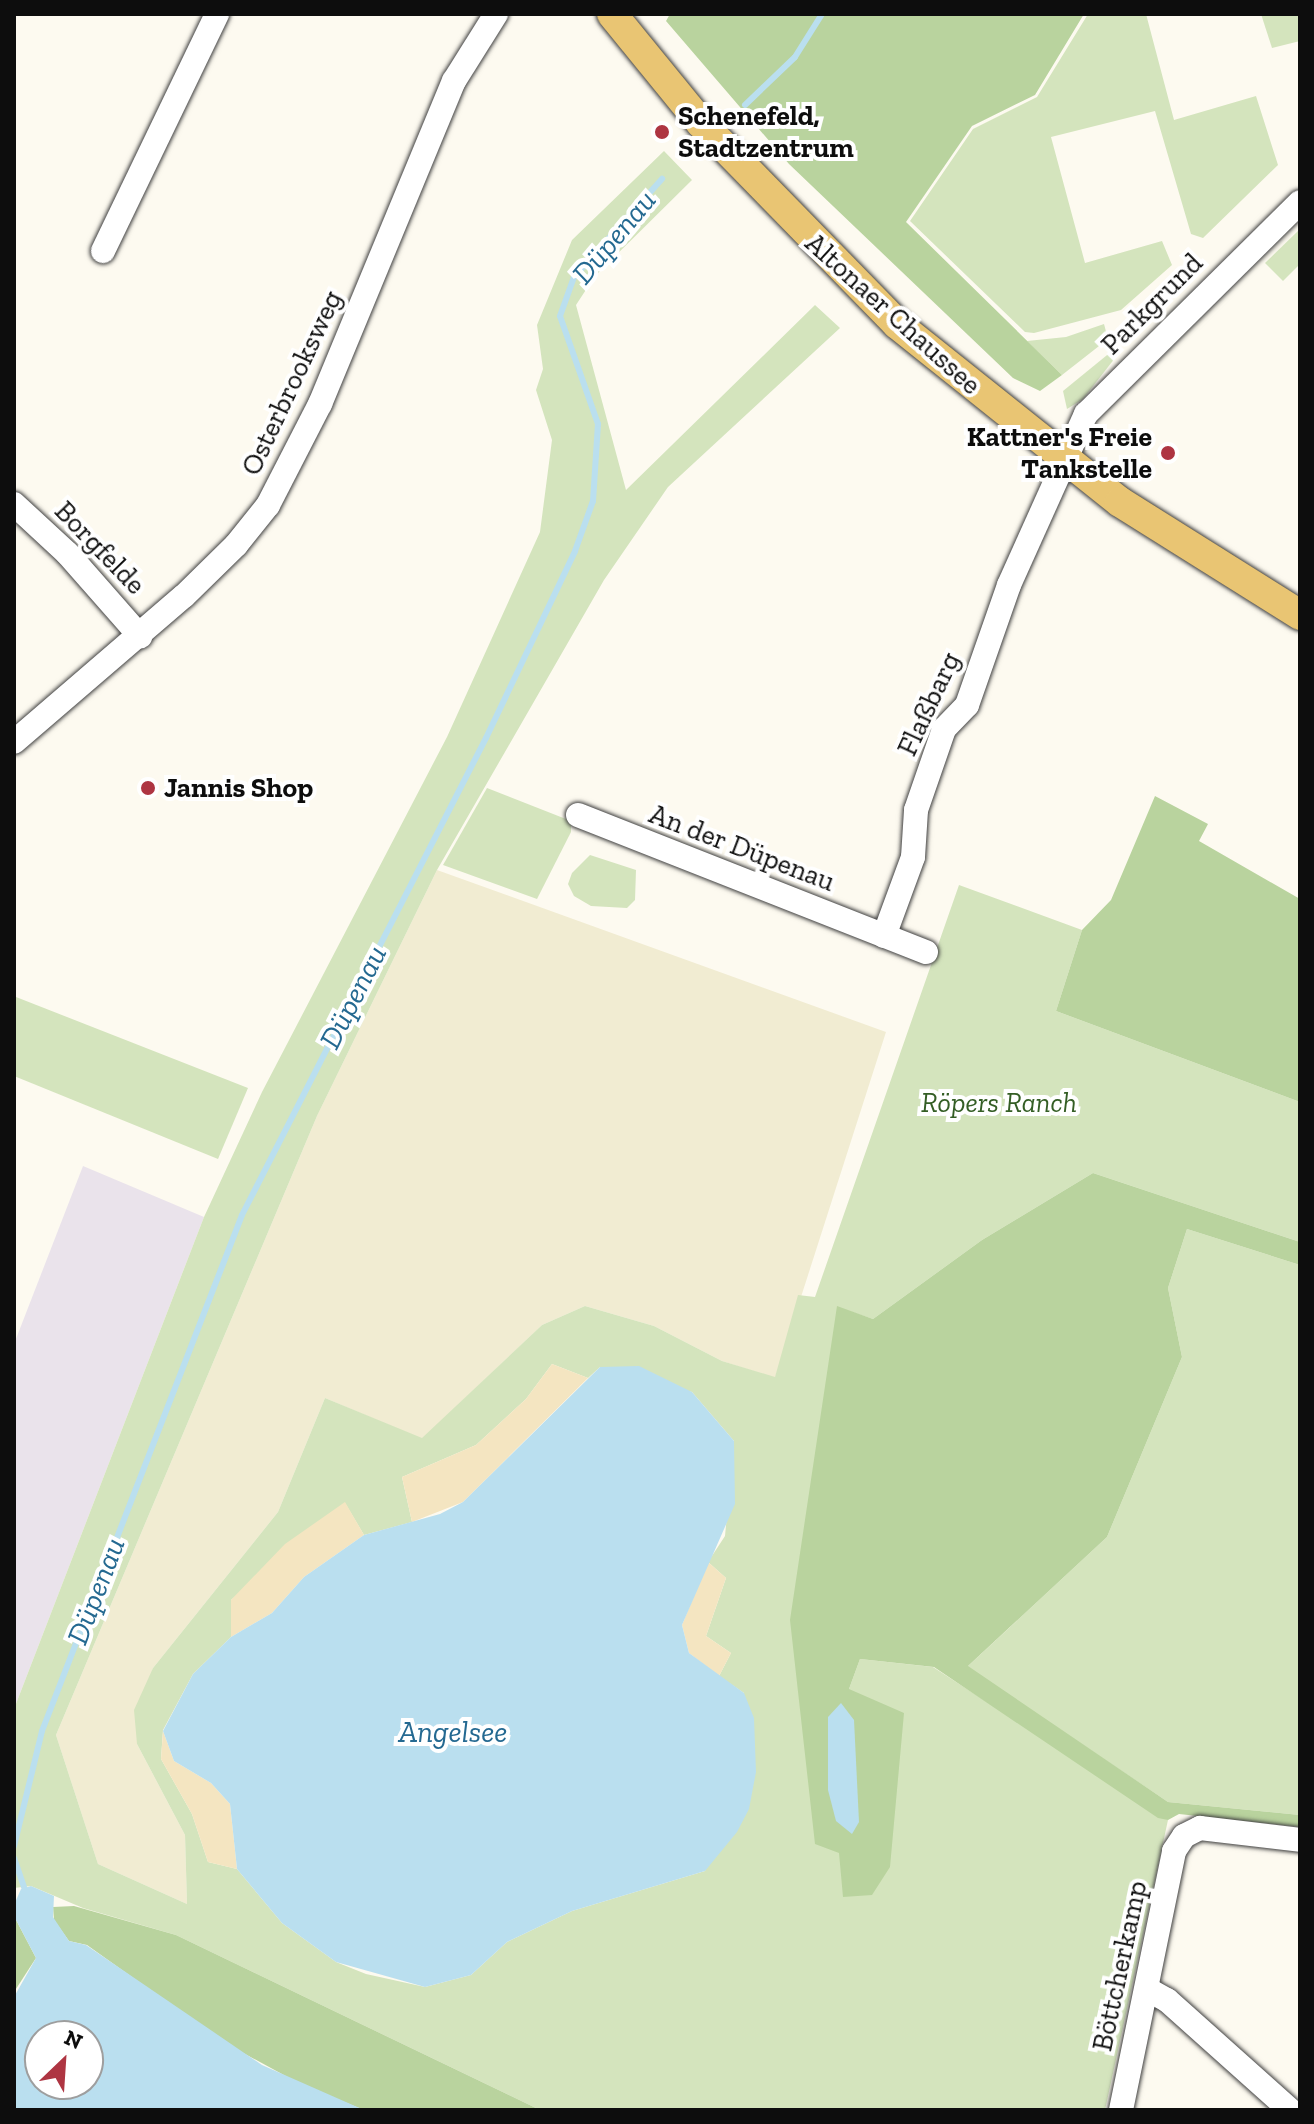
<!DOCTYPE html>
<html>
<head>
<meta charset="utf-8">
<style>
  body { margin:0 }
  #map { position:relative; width:1314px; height:2124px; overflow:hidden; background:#fdfaf0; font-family:"Zilla Slab",serif }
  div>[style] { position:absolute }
  .industrial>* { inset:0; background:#eae3eb }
  .farmland>* { inset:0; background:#f1ecd2 }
  .green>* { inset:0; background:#d4e4bd }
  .forest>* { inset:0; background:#b9d39e }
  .sand>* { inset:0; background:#f4e5c1 }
  .water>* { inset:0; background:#badfef }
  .stream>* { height:6px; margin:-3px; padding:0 3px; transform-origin:3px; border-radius:3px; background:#badfef }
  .roads { filter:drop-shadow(0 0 2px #404040) drop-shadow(0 0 2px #404040) }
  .minor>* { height:24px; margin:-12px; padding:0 12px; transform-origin:12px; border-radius:12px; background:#fff }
  .major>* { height:30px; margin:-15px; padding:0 15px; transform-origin:15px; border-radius:15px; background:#e9c573 }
  .dots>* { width:22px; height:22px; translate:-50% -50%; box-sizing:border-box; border:4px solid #fff; border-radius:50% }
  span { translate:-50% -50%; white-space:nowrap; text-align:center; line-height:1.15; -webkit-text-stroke:8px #fff; paint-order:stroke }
  .poi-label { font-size:28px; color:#0d0d0d; font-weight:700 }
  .left { translate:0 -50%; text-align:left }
  .right { translate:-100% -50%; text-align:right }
  .street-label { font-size:28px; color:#0d0d0d }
  .park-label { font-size:28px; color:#345e25; font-style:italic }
  .water-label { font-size:30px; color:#246991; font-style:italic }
  .frame { position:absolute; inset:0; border:16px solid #0d0d0d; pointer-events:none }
  .north { position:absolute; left:24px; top:2020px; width:80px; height:80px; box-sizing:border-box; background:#fff; border:2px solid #9e9e9e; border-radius:50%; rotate:25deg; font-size:22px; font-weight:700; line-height:32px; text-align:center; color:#0d0d0d }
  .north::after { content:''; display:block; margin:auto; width:28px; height:36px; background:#ae3542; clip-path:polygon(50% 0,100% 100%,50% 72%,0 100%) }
</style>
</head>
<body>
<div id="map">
  <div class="industrial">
    <div style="clip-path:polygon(83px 1166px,204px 1217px,14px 1709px,14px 1344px)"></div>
  </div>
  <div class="farmland">
    <div style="clip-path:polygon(437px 870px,886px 1032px,775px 1378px,722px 1361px,654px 1326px,585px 1306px,542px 1325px,422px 1439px,325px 1398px,278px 1512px,153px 1668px,137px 1744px,185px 1835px,187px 1904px,98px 1864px,56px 1735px,317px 1116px)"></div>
  </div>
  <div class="green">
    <div style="clip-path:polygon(1088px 14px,1146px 14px,1174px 120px,1256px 96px,1278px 165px,1203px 238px,1191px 234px,1155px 111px,1051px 137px,1085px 263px,1162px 241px,1172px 265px,1121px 310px,1034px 333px,1025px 332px,910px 221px,973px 129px,1037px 97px)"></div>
    <div style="clip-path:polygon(1261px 14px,1300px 14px,1300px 41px,1272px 48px)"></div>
    <div style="clip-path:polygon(evenodd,664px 151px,692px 180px,595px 276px,576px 305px,626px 490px,815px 305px,840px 328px,668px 487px,604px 580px,437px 870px,317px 1116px,56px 1735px,98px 1864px,187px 1904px,185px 1835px,137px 1744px,134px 1710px,153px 1668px,278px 1512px,325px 1398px,422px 1438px,542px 1325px,585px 1306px,654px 1326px,722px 1361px,775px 1377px,798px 1295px,815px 1297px,959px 885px,1082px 930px,1056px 1011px,1300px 1102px,1300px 1242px,1093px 1173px,982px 1240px,873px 1319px,837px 1307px,849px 1689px,860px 1659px,933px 1667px,1168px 1820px,1105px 2110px,540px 2110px,176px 1935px,83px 1908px,31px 1886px,14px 1888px,14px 1709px,204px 1217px,262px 1092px,447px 737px,540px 532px,552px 440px,536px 390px,543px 369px,537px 325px,572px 240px,664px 151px,552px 1364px,588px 1378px,600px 1367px,692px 1392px,734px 1441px,725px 1536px,708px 1562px,726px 1578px,706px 1636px,731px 1653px,719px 1676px,744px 1693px,705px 1871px,572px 1911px,507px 1942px,471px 1975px,425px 1987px,366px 1974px,336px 1962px,282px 1923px,237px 1869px,208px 1862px,192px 1814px,161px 1759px,163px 1730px,193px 1674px,231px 1637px,231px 1600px,345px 1503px,364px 1535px,412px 1522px,402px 1477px,476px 1445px,526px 1399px,552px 1364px)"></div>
    <div style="clip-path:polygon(1300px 229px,1300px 264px,1283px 281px,1265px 263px)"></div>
    <div style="clip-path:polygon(1104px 324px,1108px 339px,1062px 375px,1027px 341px,1066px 337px)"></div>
    <div style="clip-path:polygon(1112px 351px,1115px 358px,1083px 399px,1067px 409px,1063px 391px)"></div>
    <div style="clip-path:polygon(487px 788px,571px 821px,571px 832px,537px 899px,443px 865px)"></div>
    <div style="clip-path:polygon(590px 855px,636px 870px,635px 900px,627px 908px,591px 906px,574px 896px,568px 884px,572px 873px)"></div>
    <div style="clip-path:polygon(16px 997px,248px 1088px,218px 1159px,14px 1076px)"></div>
    <div style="clip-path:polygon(1187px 1229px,1300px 1265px,1300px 1815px,1168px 1802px,967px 1667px,1107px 1537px,1182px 1357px,1168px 1288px)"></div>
  </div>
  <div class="forest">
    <div style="clip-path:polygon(670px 14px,1084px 14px,1035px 95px,972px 126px,906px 222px,1062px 375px,1040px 391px,1013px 378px,789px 164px,666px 21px)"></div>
    <div style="clip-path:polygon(1155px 796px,1208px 824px,1199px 841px,1300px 899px,1300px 1102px,1056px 1011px,1082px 930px,1111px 900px)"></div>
    <div style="clip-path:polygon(1093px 1173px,1300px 1242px,1300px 1265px,1187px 1229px,1168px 1288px,1182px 1357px,1107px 1537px,968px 1666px,1168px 1802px,1300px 1815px,1300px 1827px,1179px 1814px,1168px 1820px,1158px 1818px,934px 1667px,860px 1659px,849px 1689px,904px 1713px,890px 1867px,872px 1895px,843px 1897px,839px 1853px,815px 1844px,790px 1620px,837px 1306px,873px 1319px,982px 1240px)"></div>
    <div style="clip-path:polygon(74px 1906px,176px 1935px,540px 2110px,364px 2110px,302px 2085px,223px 2042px,87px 1945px,69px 1941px,54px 1920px,53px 1907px)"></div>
    <div style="clip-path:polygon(14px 1916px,36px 1958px,14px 1992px)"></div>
  </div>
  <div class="sand">
    <div style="clip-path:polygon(552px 1364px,588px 1378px,463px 1502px,412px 1522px,402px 1477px,476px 1445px,526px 1399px)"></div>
    <div style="clip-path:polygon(345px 1502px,364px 1535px,304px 1577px,272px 1613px,231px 1637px,231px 1600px,285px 1544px)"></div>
    <div style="clip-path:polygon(708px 1562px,726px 1578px,706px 1636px,731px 1653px,719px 1676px,689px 1653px,682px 1625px)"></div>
    <div style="clip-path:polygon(163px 1731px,174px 1761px,211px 1783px,230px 1804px,237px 1869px,208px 1862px,192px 1814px,161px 1759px)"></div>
  </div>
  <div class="water">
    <div style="clip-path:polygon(639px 1366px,692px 1392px,734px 1441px,735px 1504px,682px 1625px,689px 1653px,744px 1693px,754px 1718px,756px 1772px,749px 1809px,737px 1832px,705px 1871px,572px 1911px,507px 1942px,471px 1975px,425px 1987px,336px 1962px,282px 1923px,237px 1869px,230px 1804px,211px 1783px,174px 1761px,163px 1731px,193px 1674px,231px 1637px,272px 1613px,304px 1577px,364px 1535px,440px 1514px,463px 1502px,600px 1367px)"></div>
    <div style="clip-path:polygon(841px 1703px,854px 1720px,859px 1822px,852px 1834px,836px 1821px,828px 1790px,828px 1717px)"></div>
    <div style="clip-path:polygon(evenodd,31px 1886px,54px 1896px,53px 1917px,69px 1941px,86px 1945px,262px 2065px,364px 2110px,14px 2110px,14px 1997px,36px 1958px,14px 1916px,14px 1905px,21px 1889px,31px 1886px,40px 2036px,88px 2036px,88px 2084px,40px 2084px,40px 2036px)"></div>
  </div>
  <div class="stream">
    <div style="left:745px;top:105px;width:69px;rotate:-43.8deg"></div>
    <div style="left:795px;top:57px;width:51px;rotate:-57.9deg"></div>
    <div style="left:14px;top:1846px;width:118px;rotate:-76.3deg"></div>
    <div style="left:42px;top:1731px;width:553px;rotate:-68.81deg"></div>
    <div style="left:242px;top:1215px;width:536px;rotate:-62.91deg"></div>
    <div style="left:486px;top:738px;width:207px;rotate:-64.5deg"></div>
    <div style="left:575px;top:551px;width:53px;rotate:-70.2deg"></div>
    <div style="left:593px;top:501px;width:77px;rotate:-86.3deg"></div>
    <div style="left:598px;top:424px;width:114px;rotate:-109.4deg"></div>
    <div style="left:560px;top:316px;width:41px;rotate:-70.3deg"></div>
    <div style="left:574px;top:277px;width:132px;rotate:-48.1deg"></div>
    <div style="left:14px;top:1858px;width:31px;rotate:71deg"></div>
  </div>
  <div class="roads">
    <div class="minor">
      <div style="left:103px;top:251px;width:263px;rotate:-64.3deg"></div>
      <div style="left:14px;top:504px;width:72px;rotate:42.8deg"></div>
      <div style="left:67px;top:553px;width:111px;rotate:48.7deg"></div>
      <div style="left:14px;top:742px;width:224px;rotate:-40.7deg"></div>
      <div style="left:184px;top:596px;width:73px;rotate:-44.4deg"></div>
      <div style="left:236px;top:545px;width:51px;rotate:-51.3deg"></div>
      <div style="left:268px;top:505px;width:114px;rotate:-62.8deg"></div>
      <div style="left:320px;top:404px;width:350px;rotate:-67.5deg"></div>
      <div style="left:454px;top:81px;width:79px;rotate:-57.9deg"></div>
      <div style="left:578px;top:815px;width:374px;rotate:21.5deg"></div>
      <div style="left:884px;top:936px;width:84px;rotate:-69.8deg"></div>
      <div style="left:913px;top:857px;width:47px;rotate:-86.3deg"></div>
      <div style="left:916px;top:810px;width:86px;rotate:-70.9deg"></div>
      <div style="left:944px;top:729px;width:33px;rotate:-46deg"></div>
      <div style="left:967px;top:705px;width:127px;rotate:-70.7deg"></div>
      <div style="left:1009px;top:585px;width:188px;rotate:-65.8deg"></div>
      <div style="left:1086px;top:414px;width:301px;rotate:-44.7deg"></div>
      <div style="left:1147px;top:1989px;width:23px;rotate:29deg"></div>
      <div style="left:1167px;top:2000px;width:165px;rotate:41.8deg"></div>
      <div style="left:1121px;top:2110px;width:264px;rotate:-78.4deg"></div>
      <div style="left:1174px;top:1851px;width:18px;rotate:-56deg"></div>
      <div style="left:1184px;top:1836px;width:18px;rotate:-27deg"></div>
      <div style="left:1200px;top:1828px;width:101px;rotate:6.8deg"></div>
    </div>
    <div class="major">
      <div style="left:612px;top:14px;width:141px;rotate:50.8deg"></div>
      <div style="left:701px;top:123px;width:281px;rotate:45.7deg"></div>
      <div style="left:897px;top:324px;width:285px;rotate:38.6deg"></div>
      <div style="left:1120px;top:502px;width:213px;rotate:32.1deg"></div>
    </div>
  </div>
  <div class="dots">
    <div style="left:662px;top:132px;background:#ae3542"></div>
    <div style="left:1168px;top:453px;background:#ae3542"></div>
    <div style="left:148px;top:788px;background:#ae3542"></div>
  </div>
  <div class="poi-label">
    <span class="left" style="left:678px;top:132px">Schenefeld,<br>Stadtzentrum</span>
    <span class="right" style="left:1152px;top:453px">Kattner's Freie<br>Tankstelle</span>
    <span class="left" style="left:164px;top:788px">Jannis Shop</span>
  </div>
  <div class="street-label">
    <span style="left:1152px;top:304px;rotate:-45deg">Parkgrund</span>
    <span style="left:893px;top:314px;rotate:42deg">Altonaer Chaussee</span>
    <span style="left:292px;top:383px;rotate:-65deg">Osterbrooksweg</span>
    <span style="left:100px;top:548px;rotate:46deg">Borgfelde</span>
    <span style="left:929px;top:704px;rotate:-65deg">Flaßbarg</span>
    <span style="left:742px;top:848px;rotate:21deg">An der Düpenau</span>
    <span style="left:1120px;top:1966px;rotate:-78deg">Böttcherkamp</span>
  </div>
  <div class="park-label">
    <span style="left:999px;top:1103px">Röpers Ranch</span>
  </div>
  <div class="water-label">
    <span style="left:614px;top:237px;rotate:-50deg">Düpenau</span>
    <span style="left:353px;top:997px;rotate:-63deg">Düpenau</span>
    <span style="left:96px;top:1591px;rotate:-69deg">Düpenau</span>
    <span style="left:453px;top:1732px">Angelsee</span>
  </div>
  <div class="frame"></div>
  <div class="north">N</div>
</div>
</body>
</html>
